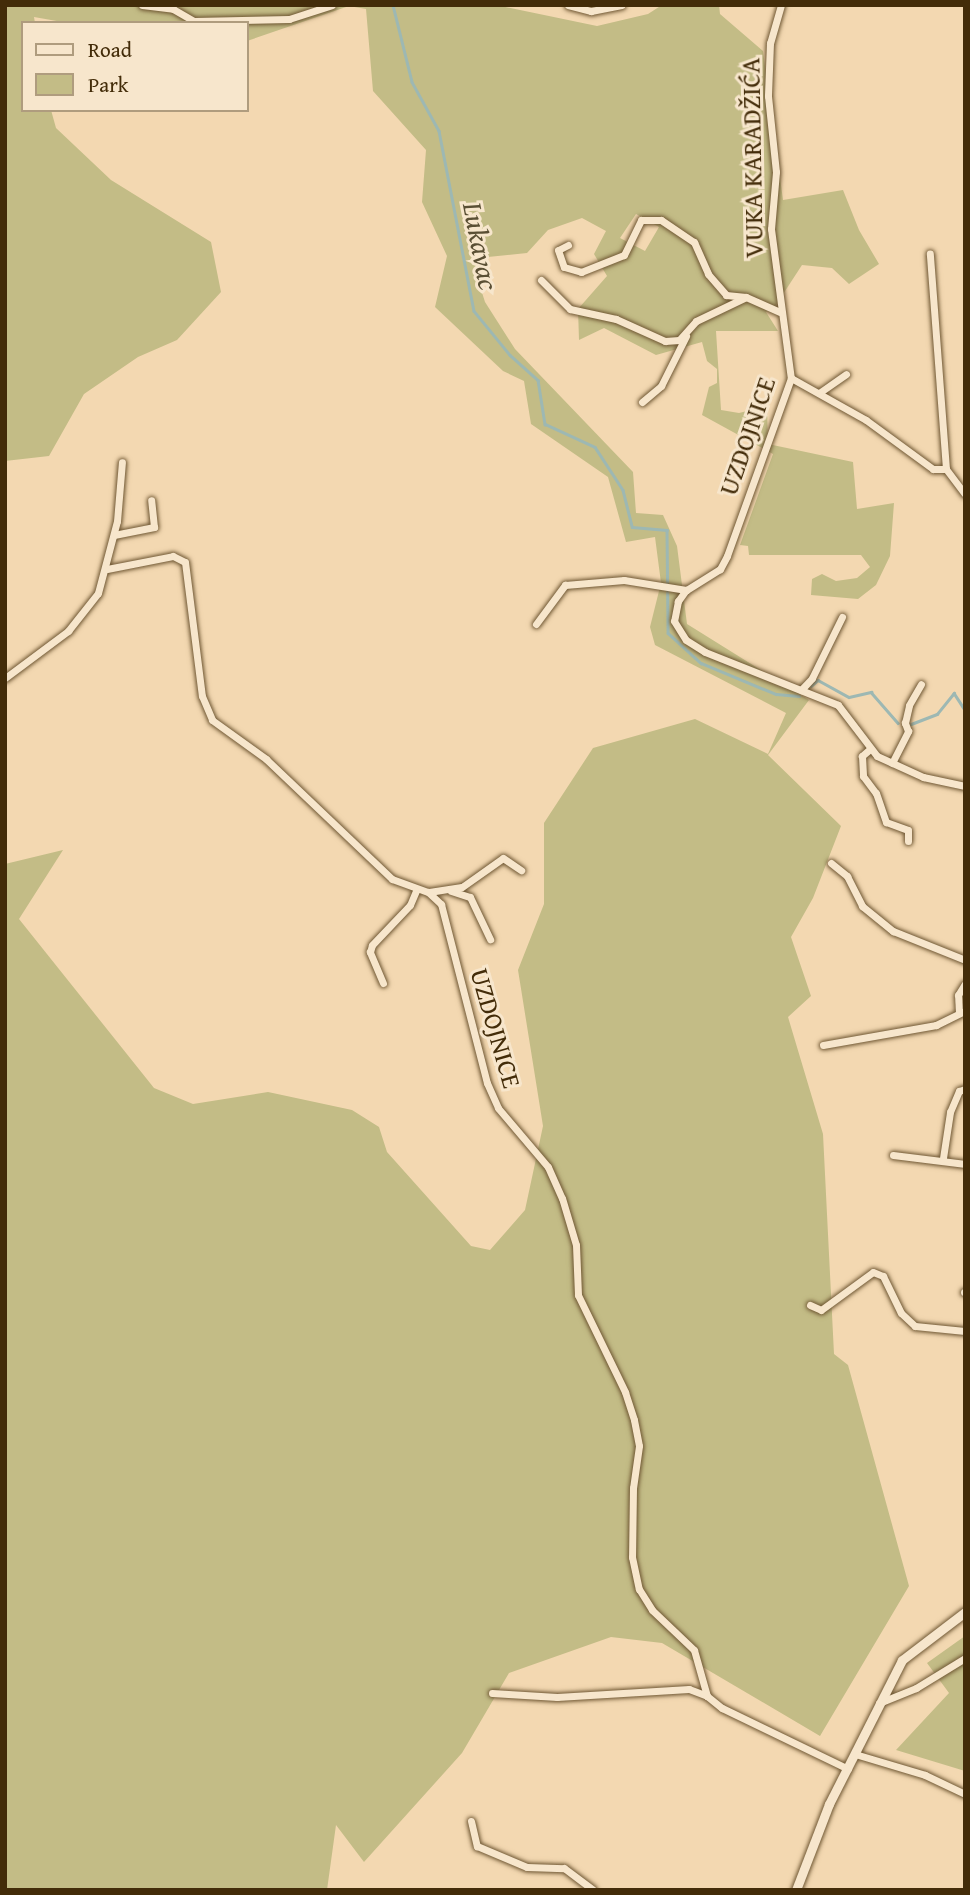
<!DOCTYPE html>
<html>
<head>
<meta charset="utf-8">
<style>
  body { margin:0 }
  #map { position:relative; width:970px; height:1895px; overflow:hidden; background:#f3d8b1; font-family:"Gentium Book Plus",serif }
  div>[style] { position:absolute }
  .green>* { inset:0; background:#c3bc86 }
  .stream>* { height:2.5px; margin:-1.25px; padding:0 1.25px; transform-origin:1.25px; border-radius:1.25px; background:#9db8b3 }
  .roads { filter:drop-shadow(0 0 2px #6f5733) drop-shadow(0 0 2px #6f5733) }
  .minor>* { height:7px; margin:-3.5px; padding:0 3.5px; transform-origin:3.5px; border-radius:3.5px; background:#f7e6cc }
  .tertiary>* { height:9px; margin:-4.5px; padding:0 4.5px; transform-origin:4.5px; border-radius:4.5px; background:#f7e6cc }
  span { translate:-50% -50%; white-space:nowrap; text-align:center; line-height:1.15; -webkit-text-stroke:6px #f7e6cc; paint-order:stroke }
  .street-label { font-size:26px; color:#432c09 }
  .water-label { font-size:28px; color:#5a4f34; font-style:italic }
  .frame { position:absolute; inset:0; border:7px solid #432c09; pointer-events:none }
  .legend { position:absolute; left:21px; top:21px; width:228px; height:91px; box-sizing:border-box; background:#f7e6cc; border:2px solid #af9c7e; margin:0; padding:9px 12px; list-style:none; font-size:21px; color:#432c09 }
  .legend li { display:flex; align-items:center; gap:14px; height:35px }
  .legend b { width:35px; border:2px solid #af9c7e }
</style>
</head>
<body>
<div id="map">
  <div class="green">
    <div style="clip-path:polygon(evenodd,5px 5px,496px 5px,597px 26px,648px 14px,662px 5px,719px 5px,720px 14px,763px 51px,783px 200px,843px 190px,859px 230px,879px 264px,849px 284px,832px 268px,802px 265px,774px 308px,766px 312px,778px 331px,716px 331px,721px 410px,739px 413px,767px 406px,768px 444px,853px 462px,857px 509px,894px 503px,890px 556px,876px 585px,858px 599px,811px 595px,812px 579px,822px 574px,836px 581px,857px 578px,870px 567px,861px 555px,749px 555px,748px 546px,740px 545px,773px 454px,702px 415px,709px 387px,717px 383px,717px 369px,707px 361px,702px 342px,656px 355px,604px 328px,579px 340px,578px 309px,607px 276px,594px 254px,606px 231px,582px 218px,548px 230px,527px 253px,478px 258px,477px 277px,485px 302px,515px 349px,633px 472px,636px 513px,663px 515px,677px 546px,687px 624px,809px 700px,768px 755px,841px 826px,813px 898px,791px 937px,811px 996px,788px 1017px,823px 1134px,834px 1354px,848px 1365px,909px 1586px,820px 1736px,662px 1643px,611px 1637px,509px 1673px,462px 1753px,364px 1862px,336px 1825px,327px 1890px,5px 1890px,5px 864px,63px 850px,19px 919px,154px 1088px,193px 1104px,268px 1092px,352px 1110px,379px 1127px,387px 1152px,471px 1246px,490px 1250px,525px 1210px,543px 1126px,518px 970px,544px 904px,544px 823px,593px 748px,695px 719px,768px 754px,786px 713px,655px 645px,650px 627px,661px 583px,655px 537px,626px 542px,608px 477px,531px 424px,524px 381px,503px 371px,435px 307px,447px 256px,422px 202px,426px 150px,373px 91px,366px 9px,349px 6px,247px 41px,247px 23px,68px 23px,34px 17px,35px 23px,23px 23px,23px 110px,51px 110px,56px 128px,111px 180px,211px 242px,221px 292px,177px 340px,138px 357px,84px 394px,49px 456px,5px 461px,5px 5px,636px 214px,659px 227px,645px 251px,620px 238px,636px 214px)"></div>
    <div style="clip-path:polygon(965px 1636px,965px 1771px,896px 1750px,949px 1693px,927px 1663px)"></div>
  </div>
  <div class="stream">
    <div style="left:393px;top:5px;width:79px;rotate:76.1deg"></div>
    <div style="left:412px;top:82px;width:56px;rotate:61.1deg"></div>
    <div style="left:439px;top:131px;width:183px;rotate:79deg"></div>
    <div style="left:474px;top:311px;width:57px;rotate:50.7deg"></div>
    <div style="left:510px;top:355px;width:38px;rotate:42deg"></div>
    <div style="left:538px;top:380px;width:45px;rotate:81deg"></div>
    <div style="left:545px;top:424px;width:55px;rotate:24.7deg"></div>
    <div style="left:595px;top:447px;width:51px;rotate:56.9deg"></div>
    <div style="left:623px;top:490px;width:38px;rotate:76deg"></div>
    <div style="left:632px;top:527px;width:35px;rotate:5deg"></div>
    <div style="left:667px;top:530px;width:103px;rotate:89.4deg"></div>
    <div style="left:668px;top:633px;width:45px;rotate:42.3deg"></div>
    <div style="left:701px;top:663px;width:81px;rotate:22.5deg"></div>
    <div style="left:776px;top:694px;width:23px;rotate:5deg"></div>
    <div style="left:811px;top:686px;width:9px;rotate:-41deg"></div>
    <div style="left:818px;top:680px;width:35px;rotate:29deg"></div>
    <div style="left:849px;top:697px;width:23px;rotate:-13deg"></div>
    <div style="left:871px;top:692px;width:41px;rotate:48.9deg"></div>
    <div style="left:911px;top:724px;width:28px;rotate:-21deg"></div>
    <div style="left:937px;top:714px;width:27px;rotate:-51deg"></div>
    <div style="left:954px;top:693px;width:20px;rotate:57deg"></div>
  </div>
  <div class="roads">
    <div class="minor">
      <div style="left:142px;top:5px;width:31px;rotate:7deg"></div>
      <div style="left:173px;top:9px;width:24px;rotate:30deg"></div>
      <div style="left:194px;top:21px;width:95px;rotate:-1.2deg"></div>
      <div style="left:289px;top:19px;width:45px;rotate:-18deg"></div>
      <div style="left:568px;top:5px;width:24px;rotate:15deg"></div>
      <div style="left:591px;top:11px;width:31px;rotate:-11deg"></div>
      <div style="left:781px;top:5px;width:40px;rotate:106deg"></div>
      <div style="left:770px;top:43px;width:53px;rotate:92.2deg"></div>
      <div style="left:768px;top:96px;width:76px;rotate:84deg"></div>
      <div style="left:776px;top:172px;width:57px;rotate:95deg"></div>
      <div style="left:771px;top:229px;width:150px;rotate:82.4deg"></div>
      <div style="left:791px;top:378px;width:189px;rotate:109.8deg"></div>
      <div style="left:727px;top:556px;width:15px;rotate:118deg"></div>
      <div style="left:720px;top:569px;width:40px;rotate:148deg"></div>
      <div style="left:686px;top:590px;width:14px;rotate:126deg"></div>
      <div style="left:678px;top:601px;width:20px;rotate:101deg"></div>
      <div style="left:674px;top:621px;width:22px;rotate:58deg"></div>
      <div style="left:686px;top:640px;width:22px;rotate:32deg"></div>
      <div style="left:705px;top:652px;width:143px;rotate:21.7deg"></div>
      <div style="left:838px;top:705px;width:64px;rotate:52.6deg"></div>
      <div style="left:877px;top:756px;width:51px;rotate:24.5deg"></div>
      <div style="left:923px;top:777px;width:43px;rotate:12.1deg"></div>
      <div style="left:568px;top:245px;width:11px;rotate:153deg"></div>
      <div style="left:558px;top:250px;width:18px;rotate:71deg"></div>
      <div style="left:564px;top:267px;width:18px;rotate:16deg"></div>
      <div style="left:581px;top:272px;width:46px;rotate:-21.6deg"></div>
      <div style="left:624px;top:255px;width:39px;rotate:-64deg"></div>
      <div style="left:641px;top:220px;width:20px"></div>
      <div style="left:661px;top:220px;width:40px;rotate:34deg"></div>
      <div style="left:694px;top:242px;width:35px;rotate:66deg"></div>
      <div style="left:708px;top:274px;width:28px;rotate:49deg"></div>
      <div style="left:726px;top:295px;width:20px;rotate:6deg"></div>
      <div style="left:541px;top:280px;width:41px;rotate:45deg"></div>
      <div style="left:570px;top:309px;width:47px;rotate:12.3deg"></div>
      <div style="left:616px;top:319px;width:54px;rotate:24.2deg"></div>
      <div style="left:665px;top:341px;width:14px;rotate:-4deg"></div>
      <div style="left:679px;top:340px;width:25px;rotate:-48deg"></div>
      <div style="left:696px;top:321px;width:55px;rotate:-25.6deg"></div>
      <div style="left:746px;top:297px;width:37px;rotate:24deg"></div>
      <div style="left:791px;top:378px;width:86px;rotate:29.2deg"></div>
      <div style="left:866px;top:420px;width:83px;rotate:36.2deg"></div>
      <div style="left:933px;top:469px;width:13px"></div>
      <div style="left:946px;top:469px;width:216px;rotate:-94.3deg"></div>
      <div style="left:819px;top:393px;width:33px;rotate:-35deg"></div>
      <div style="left:642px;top:402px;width:25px;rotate:-40deg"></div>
      <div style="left:661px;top:386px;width:56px;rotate:-63.4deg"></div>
      <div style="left:946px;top:469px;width:31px;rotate:53deg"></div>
      <div style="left:114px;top:535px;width:41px;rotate:-11.3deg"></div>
      <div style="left:154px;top:527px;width:27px;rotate:-96deg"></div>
      <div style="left:107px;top:569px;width:67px;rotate:-11.1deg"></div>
      <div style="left:173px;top:556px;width:13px;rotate:27deg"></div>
      <div style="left:185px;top:562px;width:135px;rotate:82.8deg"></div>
      <div style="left:202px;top:696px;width:26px;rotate:67deg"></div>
      <div style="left:212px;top:720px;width:67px;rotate:35.8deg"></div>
      <div style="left:266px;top:759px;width:174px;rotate:43.6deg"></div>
      <div style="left:392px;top:879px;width:38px;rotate:20deg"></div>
      <div style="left:428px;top:892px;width:18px;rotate:43deg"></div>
      <div style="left:441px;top:904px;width:185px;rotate:75.6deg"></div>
      <div style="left:487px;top:1083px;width:27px;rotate:66deg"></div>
      <div style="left:498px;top:1108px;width:77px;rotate:49.7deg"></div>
      <div style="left:548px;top:1167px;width:34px;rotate:66deg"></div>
      <div style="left:562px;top:1198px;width:49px;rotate:73.4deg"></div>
      <div style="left:576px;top:1245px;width:50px;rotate:87.7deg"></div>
      <div style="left:578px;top:1295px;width:108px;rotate:64.1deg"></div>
      <div style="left:625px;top:1392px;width:29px;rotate:72deg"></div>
      <div style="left:634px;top:1420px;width:26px;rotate:79deg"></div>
      <div style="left:639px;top:1446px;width:42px;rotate:98.1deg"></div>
      <div style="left:633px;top:1488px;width:69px;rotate:90.8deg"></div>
      <div style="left:632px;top:1557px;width:33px;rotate:78deg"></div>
      <div style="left:639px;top:1589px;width:25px;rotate:58deg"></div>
      <div style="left:652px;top:1610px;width:58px;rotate:43.6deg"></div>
      <div style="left:694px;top:1650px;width:48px;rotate:74.2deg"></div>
      <div style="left:707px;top:1696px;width:19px;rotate:39deg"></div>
      <div style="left:722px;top:1708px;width:140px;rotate:25.8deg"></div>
      <div style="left:536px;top:624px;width:49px;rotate:-53.4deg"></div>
      <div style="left:565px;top:585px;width:59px;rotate:-4.8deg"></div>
      <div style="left:624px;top:580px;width:63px;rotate:9.2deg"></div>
      <div style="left:5px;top:678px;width:79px;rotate:-36.7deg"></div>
      <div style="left:68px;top:631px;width:48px;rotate:-51.7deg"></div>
      <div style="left:98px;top:593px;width:74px;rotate:-75.2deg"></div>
      <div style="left:117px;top:521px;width:59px;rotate:-85.2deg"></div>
      <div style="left:801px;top:690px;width:16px;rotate:-47deg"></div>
      <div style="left:812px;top:678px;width:68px;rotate:-63.8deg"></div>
      <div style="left:870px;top:749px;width:11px;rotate:139deg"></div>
      <div style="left:862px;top:756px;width:20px;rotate:87deg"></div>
      <div style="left:863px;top:776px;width:21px;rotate:53deg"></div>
      <div style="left:876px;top:793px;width:31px;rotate:71deg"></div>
      <div style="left:886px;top:822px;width:23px;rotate:20deg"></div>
      <div style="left:908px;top:830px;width:11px;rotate:90deg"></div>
      <div style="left:892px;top:763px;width:36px;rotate:-63deg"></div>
      <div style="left:908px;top:731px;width:9px;rotate:-111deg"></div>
      <div style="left:905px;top:723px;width:18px;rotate:-77deg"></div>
      <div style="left:909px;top:705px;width:24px;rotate:-60deg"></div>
      <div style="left:831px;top:863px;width:21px;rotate:39deg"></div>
      <div style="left:847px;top:876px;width:34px;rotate:63deg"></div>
      <div style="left:862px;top:906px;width:40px;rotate:39deg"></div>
      <div style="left:893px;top:931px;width:78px;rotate:21.9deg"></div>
      <div style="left:451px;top:891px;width:20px;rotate:18deg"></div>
      <div style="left:470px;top:897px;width:47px;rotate:64.5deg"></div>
      <div style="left:429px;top:892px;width:33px;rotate:-9deg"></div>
      <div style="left:462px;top:887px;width:50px;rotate:-35.3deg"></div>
      <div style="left:503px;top:858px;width:22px;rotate:34deg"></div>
      <div style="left:383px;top:983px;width:34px;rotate:-113deg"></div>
      <div style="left:370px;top:952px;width:7px;rotate:-74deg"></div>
      <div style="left:372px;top:945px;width:55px;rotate:-46.5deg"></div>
      <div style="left:410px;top:905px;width:15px;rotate:-67deg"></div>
      <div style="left:959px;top:1013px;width:18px;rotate:-93deg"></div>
      <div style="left:958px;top:995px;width:13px;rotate:-58deg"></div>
      <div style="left:823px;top:1045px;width:115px;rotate:-10deg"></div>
      <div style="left:936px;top:1025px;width:32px;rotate:-26deg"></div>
      <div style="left:893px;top:1155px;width:73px;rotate:7.1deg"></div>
      <div style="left:943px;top:1158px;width:47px;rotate:-81.3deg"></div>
      <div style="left:950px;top:1112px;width:23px;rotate:-67deg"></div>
      <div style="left:959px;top:1091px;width:6px;rotate:-18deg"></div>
      <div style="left:964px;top:1292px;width:1px"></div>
      <div style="left:810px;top:1305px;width:12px;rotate:24deg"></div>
      <div style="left:821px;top:1310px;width:64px;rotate:-36.2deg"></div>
      <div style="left:873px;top:1272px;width:11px;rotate:22deg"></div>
      <div style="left:883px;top:1276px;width:41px;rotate:64.1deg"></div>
      <div style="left:901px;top:1313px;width:19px;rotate:43deg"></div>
      <div style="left:915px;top:1326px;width:50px;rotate:5.7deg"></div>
      <div style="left:492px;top:1693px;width:65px;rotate:3.5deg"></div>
      <div style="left:557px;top:1697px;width:132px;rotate:-3.5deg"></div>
      <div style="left:689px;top:1689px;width:19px;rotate:21deg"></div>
      <div style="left:879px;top:1703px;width:40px;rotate:-22deg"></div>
      <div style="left:916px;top:1688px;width:57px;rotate:-31.5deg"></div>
      <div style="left:855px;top:1754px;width:73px;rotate:16.7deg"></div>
      <div style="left:925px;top:1775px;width:44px;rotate:25.4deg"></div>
      <div style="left:471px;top:1821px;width:26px;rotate:77deg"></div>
      <div style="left:477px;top:1846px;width:54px;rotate:22.8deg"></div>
      <div style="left:527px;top:1867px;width:37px;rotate:2deg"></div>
      <div style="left:564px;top:1868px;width:36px;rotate:37deg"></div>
    </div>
    <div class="tertiary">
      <div style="left:796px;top:1890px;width:92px;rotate:-69deg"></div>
      <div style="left:829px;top:1804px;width:161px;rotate:-63.1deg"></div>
      <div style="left:902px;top:1660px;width:79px;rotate:-37.3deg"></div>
    </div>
  </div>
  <div class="street-label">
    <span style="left:752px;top:158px;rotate:-91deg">VUKA KARADŽIĆA</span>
    <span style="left:747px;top:436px;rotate:-71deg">UZDOJNICE</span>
    <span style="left:496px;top:1028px;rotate:74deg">UZDOJNICE</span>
  </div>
  <div class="water-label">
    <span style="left:481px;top:246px;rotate:79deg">Lukavac</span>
  </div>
  <div class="frame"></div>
  <ul class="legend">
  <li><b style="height:9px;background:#f7e6cc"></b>Road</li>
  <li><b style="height:19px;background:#c3bc86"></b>Park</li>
  </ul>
</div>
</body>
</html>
